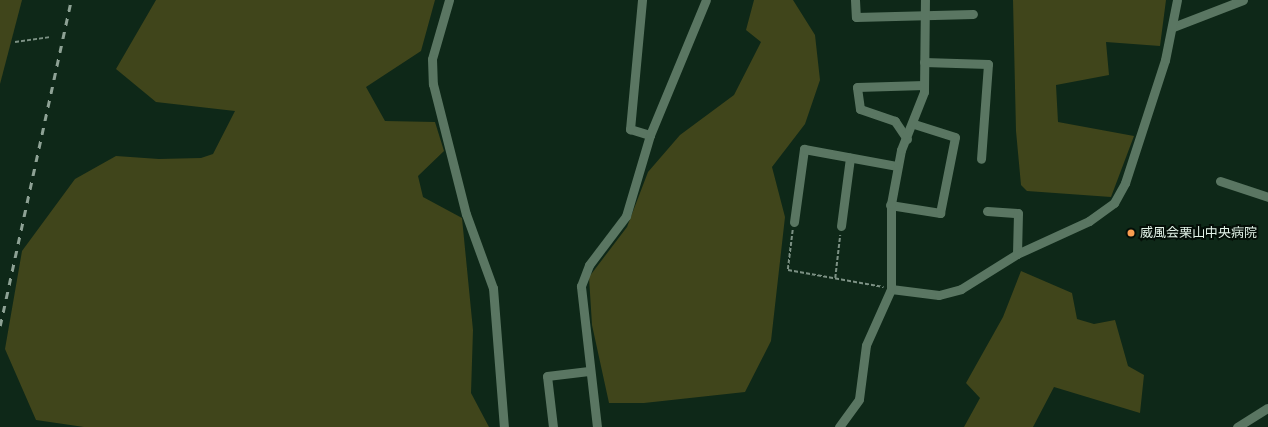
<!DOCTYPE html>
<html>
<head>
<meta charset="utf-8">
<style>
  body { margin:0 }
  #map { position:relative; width:1268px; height:427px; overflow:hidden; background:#0e2818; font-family:"Space Grotesk","Noto Sans JP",sans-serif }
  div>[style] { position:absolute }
  .green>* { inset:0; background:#40451b }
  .path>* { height:1.5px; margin-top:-0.75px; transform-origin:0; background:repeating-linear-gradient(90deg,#7c9184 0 4px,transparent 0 6px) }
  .minor>* { height:9px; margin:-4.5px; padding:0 4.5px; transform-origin:4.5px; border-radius:4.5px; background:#5a7662 }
  .rail>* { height:2.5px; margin-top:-1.25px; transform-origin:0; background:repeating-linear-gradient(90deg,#8ea295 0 7px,transparent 0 14px) }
  .dots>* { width:11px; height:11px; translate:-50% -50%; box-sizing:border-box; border:2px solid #040e07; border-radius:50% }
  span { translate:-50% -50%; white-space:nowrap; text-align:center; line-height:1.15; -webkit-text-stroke:4px #040e07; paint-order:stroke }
  .poi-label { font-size:13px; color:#e3f3e8 }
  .left { translate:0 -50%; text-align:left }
</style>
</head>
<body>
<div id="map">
  <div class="green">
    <div style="clip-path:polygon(0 0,22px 0,0 84px)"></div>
    <div style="clip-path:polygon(156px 0,435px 0,421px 51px,366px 87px,385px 121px,435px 122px,444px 151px,418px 176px,423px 197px,462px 218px,473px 330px,471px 393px,489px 427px,84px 427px,36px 420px,5px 349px,22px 251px,75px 179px,116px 156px,159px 159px,201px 158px,213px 154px,235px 111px,156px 102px,116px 69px)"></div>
    <div style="clip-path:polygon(754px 0,793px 0,815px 35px,820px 80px,805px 124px,772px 167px,785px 217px,771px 341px,745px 392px,644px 403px,609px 403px,592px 325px,589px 277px,627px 227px,648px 172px,680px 135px,734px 95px,761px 42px,746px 30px)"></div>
    <div style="clip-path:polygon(1013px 0,1166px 0,1160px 46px,1106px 42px,1109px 75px,1056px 85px,1058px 122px,1134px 136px,1111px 197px,1027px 191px,1021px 185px,1016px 131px)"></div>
    <div style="clip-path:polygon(1021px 271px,1072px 293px,1077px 319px,1094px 324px,1115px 320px,1128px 366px,1144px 375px,1140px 413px,1054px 387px,1033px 427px,964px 427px,980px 398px,966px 383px,1003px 317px)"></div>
  </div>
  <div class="path">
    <div style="left:15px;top:42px;width:35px;rotate:-8deg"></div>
    <div style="left:793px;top:230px;width:40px;rotate:97.1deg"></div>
    <div style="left:788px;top:270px;width:97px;rotate:10.1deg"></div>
    <div style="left:835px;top:278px;width:43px;rotate:-83.4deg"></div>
  </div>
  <div class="minor">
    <div style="left:449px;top:0;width:61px;rotate:106.1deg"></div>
    <div style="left:432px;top:59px;width:25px;rotate:88deg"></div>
    <div style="left:433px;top:84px;width:134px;rotate:75.8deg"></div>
    <div style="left:466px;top:214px;width:79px;rotate:70deg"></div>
    <div style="left:493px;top:288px;width:139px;rotate:85.5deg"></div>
    <div style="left:642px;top:0;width:130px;rotate:95.3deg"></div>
    <div style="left:630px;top:129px;width:21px;rotate:17deg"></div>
    <div style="left:855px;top:0;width:17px;rotate:87deg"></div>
    <div style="left:856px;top:17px;width:117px;rotate:-1.5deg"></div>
    <div style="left:1173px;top:27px;width:75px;rotate:-21.1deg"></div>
    <div style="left:924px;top:62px;width:64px;rotate:1.8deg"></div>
    <div style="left:988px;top:64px;width:95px;rotate:94.2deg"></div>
    <div style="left:907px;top:139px;width:22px;rotate:-124deg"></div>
    <div style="left:895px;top:121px;width:37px;rotate:-161deg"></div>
    <div style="left:860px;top:109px;width:22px;rotate:-98deg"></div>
    <div style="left:857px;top:87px;width:67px;rotate:-1.7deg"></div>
    <div style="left:1220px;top:181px;width:51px;rotate:18.4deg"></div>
    <div style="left:890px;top:205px;width:51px;rotate:9.1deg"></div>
    <div style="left:940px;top:213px;width:77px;rotate:-78.8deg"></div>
    <div style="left:955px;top:137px;width:43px;rotate:-162.4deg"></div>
    <div style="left:987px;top:211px;width:31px;rotate:4deg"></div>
    <div style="left:1018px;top:213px;width:41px;rotate:91.4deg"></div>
    <div style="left:794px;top:222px;width:74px;rotate:-82.2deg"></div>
    <div style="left:804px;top:149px;width:95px;rotate:10.4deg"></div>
    <div style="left:841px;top:226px;width:69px;rotate:-82.5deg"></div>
    <div style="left:891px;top:289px;width:48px;rotate:7.1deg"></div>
    <div style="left:939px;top:295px;width:23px;rotate:-15deg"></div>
    <div style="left:961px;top:289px;width:66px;rotate:-32deg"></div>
    <div style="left:1017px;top:254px;width:79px;rotate:-24.6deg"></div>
    <div style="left:1089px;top:221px;width:31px;rotate:-36deg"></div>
    <div style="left:1114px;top:203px;width:23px;rotate:-61deg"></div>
    <div style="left:1125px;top:183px;width:129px;rotate:-72deg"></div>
    <div style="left:1165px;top:60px;width:61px;rotate:-78.7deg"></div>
    <div style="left:553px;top:427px;width:51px;rotate:-96.7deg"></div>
    <div style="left:547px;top:376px;width:42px;rotate:-6.8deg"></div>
    <div style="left:597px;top:427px;width:142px;rotate:-96.5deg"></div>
    <div style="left:581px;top:286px;width:22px;rotate:-69deg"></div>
    <div style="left:589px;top:265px;width:61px;rotate:-52.9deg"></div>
    <div style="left:626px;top:216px;width:84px;rotate:-73.5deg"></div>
    <div style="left:650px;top:135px;width:146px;rotate:-67.5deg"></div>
    <div style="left:839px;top:427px;width:34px;rotate:-54deg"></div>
    <div style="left:859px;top:399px;width:54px;rotate:-82.6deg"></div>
    <div style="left:866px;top:345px;width:61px;rotate:-65.9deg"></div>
    <div style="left:891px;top:289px;width:85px;rotate:-90deg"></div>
    <div style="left:891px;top:204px;width:55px;rotate:-79.5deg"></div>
    <div style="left:901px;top:150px;width:62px;rotate:-68.4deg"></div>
    <div style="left:924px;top:92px;width:92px;rotate:-89.4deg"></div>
    <div style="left:1237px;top:427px;width:36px;rotate:-32deg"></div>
  </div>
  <div class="rail">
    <div style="left:0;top:326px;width:334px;rotate:-77.7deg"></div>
  </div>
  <div class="dots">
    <div style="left:1131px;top:233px;background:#fb9e50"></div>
  </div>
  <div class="poi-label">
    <span class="left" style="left:1140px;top:233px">威風会栗山中央病院</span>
  </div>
</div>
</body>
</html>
